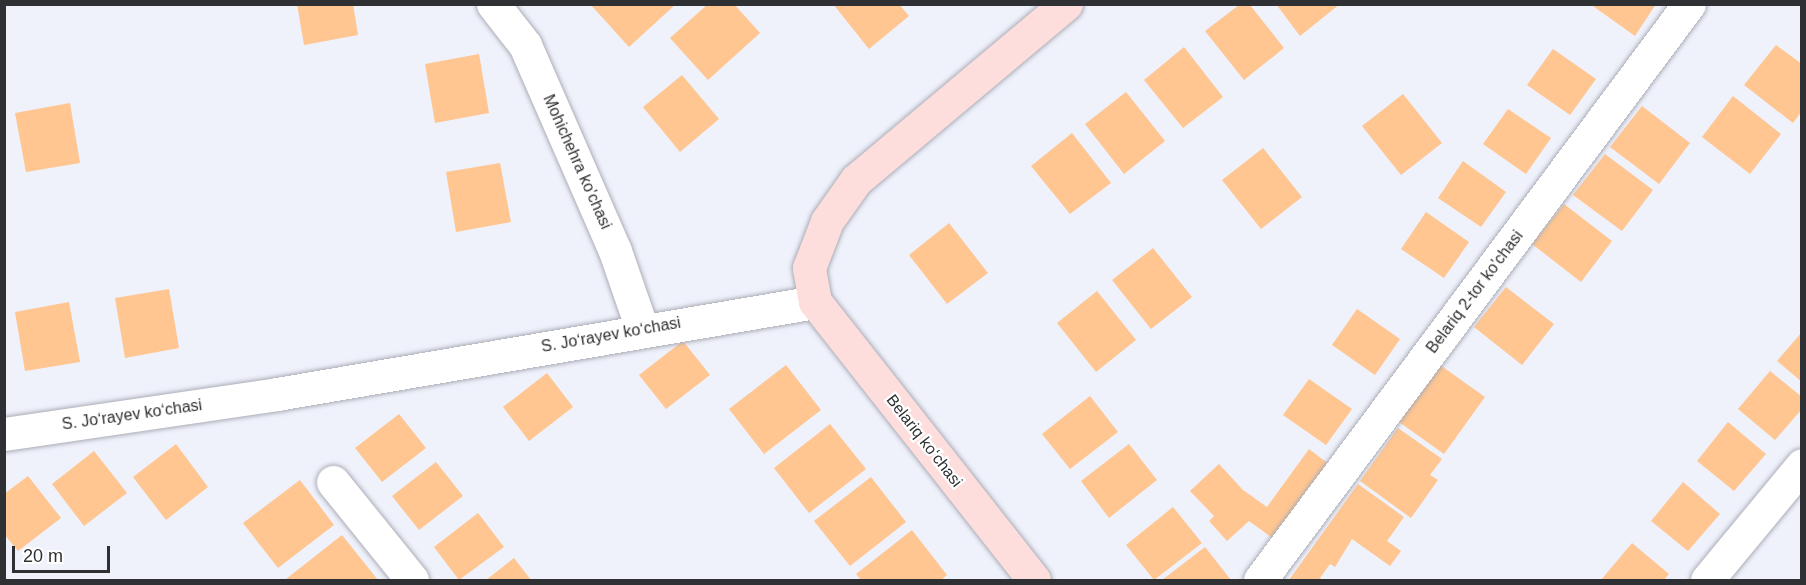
<!DOCTYPE html>
<html>
<head>
<meta charset="utf-8">
<style>
  body { margin:0 }
  #map { position:relative; width:1806px; height:585px; overflow:hidden; background:#eff1fb; font-family:Helvetica,sans-serif }
  div>[style] { position:absolute }
  .building>* { inset:0; background:#ffc691 }
  .roads { filter:drop-shadow(0 0 2px #abadb7) drop-shadow(0 0 2px #abadb7) }
  .street>* { height:33px; margin:-16.5px; padding:0 16.5px; transform-origin:16.5px; border-radius:16.5px; background:#fff }
  .secondary>* { height:33px; margin:-16.5px; padding:0 16.5px; transform-origin:16.5px; border-radius:16.5px; background:#fddedc }
  span { translate:-50% -50%; white-space:nowrap; text-align:center; line-height:1.15; -webkit-text-stroke:4.5px #fff; paint-order:stroke }
  .street-label { font-size:16px; color:#2f3033 }
  .frame { position:absolute; inset:0; border:6px solid #2f3033; pointer-events:none }
  .scale { position:absolute; left:12px; top:546px; width:98px; height:27px; box-sizing:border-box; border:3px solid #2f3033; border-top:0; padding-left:8px; font-size:18px; line-height:21px; white-space:nowrap; color:#2f3033; -webkit-text-stroke:4px #fff; paint-order:stroke }
</style>
</head>
<body>
<div id="map">
  <div class="building">
    <div style="clip-path:polygon(297px 4px,353px 4px,358px 35px,304px 45px)"></div>
    <div style="clip-path:polygon(590px 4px,676px 4px,629px 47px)"></div>
    <div style="clip-path:polygon(708px 4px,734px 4px,760px 33px,708px 80px,670px 38px)"></div>
    <div style="clip-path:polygon(833px 4px,899px 4px,909px 16px,869px 49px)"></div>
    <div style="clip-path:polygon(1276px 4px,1340px 4px,1300px 36px)"></div>
    <div style="clip-path:polygon(1590px 4px,1656px 4px,1635px 36px)"></div>
    <div style="clip-path:polygon(1239px 5px,1250px 5px,1284px 48px,1244px 80px,1205px 31px)"></div>
    <div style="clip-path:polygon(1776px 45px,1802px 64px,1802px 111px,1793px 123px,1744px 85px)"></div>
    <div style="clip-path:polygon(1184px 47px,1223px 97px,1183px 128px,1144px 80px)"></div>
    <div style="clip-path:polygon(1553px 49px,1596px 79px,1570px 115px,1527px 85px)"></div>
    <div style="clip-path:polygon(479px 54px,489px 113px,435px 123px,425px 64px)"></div>
    <div style="clip-path:polygon(682px 75px,719px 119px,680px 152px,643px 107px)"></div>
    <div style="clip-path:polygon(1126px 92px,1165px 141px,1124px 174px,1085px 124px)"></div>
    <div style="clip-path:polygon(1403px 94px,1442px 143px,1401px 175px,1362px 126px)"></div>
    <div style="clip-path:polygon(1733px 96px,1781px 134px,1750px 174px,1702px 137px)"></div>
    <div style="clip-path:polygon(70px 103px,80px 163px,26px 172px,15px 113px)"></div>
    <div style="clip-path:polygon(1642px 106px,1690px 143px,1659px 184px,1610px 147px)"></div>
    <div style="clip-path:polygon(1508px 109px,1551px 138px,1526px 174px,1483px 144px)"></div>
    <div style="clip-path:polygon(1072px 133px,1111px 183px,1070px 214px,1031px 166px)"></div>
    <div style="clip-path:polygon(1263px 148px,1302px 197px,1261px 229px,1222px 180px)"></div>
    <div style="clip-path:polygon(1605px 154px,1653px 190px,1622px 231px,1573px 195px)"></div>
    <div style="clip-path:polygon(1463px 161px,1506px 192px,1481px 227px,1438px 198px)"></div>
    <div style="clip-path:polygon(500px 163px,511px 222px,456px 232px,446px 172px)"></div>
    <div style="clip-path:polygon(1564px 204px,1612px 241px,1581px 282px,1532px 244px)"></div>
    <div style="clip-path:polygon(1426px 212px,1469px 242px,1444px 278px,1401px 249px)"></div>
    <div style="clip-path:polygon(949px 223px,988px 273px,947px 304px,909px 255px)"></div>
    <div style="clip-path:polygon(1153px 248px,1192px 297px,1151px 329px,1112px 280px)"></div>
    <div style="clip-path:polygon(1506px 287px,1554px 324px,1522px 365px,1474px 327px)"></div>
    <div style="clip-path:polygon(169px 289px,179px 348px,125px 358px,115px 298px)"></div>
    <div style="clip-path:polygon(1097px 291px,1136px 340px,1096px 372px,1057px 323px)"></div>
    <div style="clip-path:polygon(69px 302px,80px 362px,25px 371px,15px 312px)"></div>
    <div style="clip-path:polygon(1357px 309px,1400px 339px,1375px 375px,1332px 345px)"></div>
    <div style="clip-path:polygon(1802px 332px,1802px 382px,1777px 361px)"></div>
    <div style="clip-path:polygon(683px 341px,710px 375px,666px 409px,639px 375px)"></div>
    <div style="clip-path:polygon(786px 365px,821px 410px,764px 454px,729px 409px)"></div>
    <div style="clip-path:polygon(1440px 365px,1485px 397px,1444px 454px,1399px 422px)"></div>
    <div style="clip-path:polygon(1770px 371px,1802px 397px,1802px 409px,1775px 440px,1738px 409px)"></div>
    <div style="clip-path:polygon(547px 373px,573px 407px,529px 441px,503px 407px)"></div>
    <div style="clip-path:polygon(1309px 379px,1352px 409px,1326px 445px,1283px 415px)"></div>
    <div style="clip-path:polygon(1090px 396px,1118px 432px,1070px 469px,1042px 434px)"></div>
    <div style="clip-path:polygon(399px 414px,426px 448px,382px 482px,355px 448px)"></div>
    <div style="clip-path:polygon(1728px 422px,1766px 454px,1734px 491px,1697px 461px)"></div>
    <div style="clip-path:polygon(830px 424px,866px 469px,809px 513px,774px 468px)"></div>
    <div style="clip-path:polygon(1398px 428px,1442px 459px,1430px 475px,1438px 480px,1411px 518px,1360px 481px)"></div>
    <div style="clip-path:polygon(176px 444px,208px 487px,166px 520px,133px 477px)"></div>
    <div style="clip-path:polygon(1129px 444px,1157px 480px,1109px 518px,1081px 481px)"></div>
    <div style="clip-path:polygon(1309px 449px,1334px 468px,1279px 543px,1249px 521px,1227px 541px,1209px 521px,1214px 516px,1190px 491px,1219px 464px,1243px 490px,1267px 507px)"></div>
    <div style="clip-path:polygon(94px 451px,127px 493px,84px 526px,52px 484px)"></div>
    <div style="clip-path:polygon(436px 462px,463px 496px,419px 530px,392px 496px)"></div>
    <div style="clip-path:polygon(28px 476px,61px 518px,18px 551px,4px 534px,4px 494px)"></div>
    <div style="clip-path:polygon(871px 477px,906px 522px,850px 566px,814px 521px)"></div>
    <div style="clip-path:polygon(300px 480px,334px 525px,278px 568px,243px 523px)"></div>
    <div style="clip-path:polygon(1683px 482px,1720px 514px,1688px 551px,1651px 521px)"></div>
    <div style="clip-path:polygon(1358px 484px,1404px 517px,1387px 541px,1401px 551px,1390px 566px,1352px 539px,1335px 567px,1330px 564px,1320px 578px,1323px 580px,1289px 580px)"></div>
    <div style="clip-path:polygon(1173px 507px,1202px 543px,1154px 580px,1126px 545px)"></div>
    <div style="clip-path:polygon(478px 513px,504px 547px,459px 580px,434px 547px)"></div>
    <div style="clip-path:polygon(912px 530px,947px 575px,941px 580px,861px 580px,856px 574px)"></div>
    <div style="clip-path:polygon(342px 535px,378px 580px,287px 580px,286px 579px)"></div>
    <div style="clip-path:polygon(1632px 543px,1669px 574px,1664px 580px,1601px 580px)"></div>
    <div style="clip-path:polygon(1205px 547px,1231px 580px,1162px 580px)"></div>
    <div style="clip-path:polygon(514px 558px,531px 580px,486px 580px)"></div>
  </div>
  <div class="roads">
    <div class="street">
      <div style="left:493px;top:4px;width:52px;rotate:52deg"></div>
      <div style="left:525px;top:45px;width:225px;rotate:66.4deg"></div>
      <div style="left:615px;top:251px;width:83px;rotate:70.9deg"></div>
      <div style="left:4px;top:434px;width:276px;rotate:-8.3deg"></div>
      <div style="left:277px;top:394px;width:546px;rotate:-9.7deg"></div>
      <div style="left:333px;top:482px;width:126px;rotate:51.1deg"></div>
      <div style="left:1260px;top:580px;width:718px;rotate:-53.32deg"></div>
      <div style="left:1707px;top:580px;width:149px;rotate:-50.4deg"></div>
    </div>
    <div class="secondary">
      <div style="left:1034px;top:580px;width:354px;rotate:-128.2deg"></div>
      <div style="left:815px;top:302px;width:35px;rotate:-100deg"></div>
      <div style="left:809px;top:268px;width:50px;rotate:-69deg"></div>
      <div style="left:827px;top:221px;width:50px;rotate:-54.7deg"></div>
      <div style="left:856px;top:180px;width:274px;rotate:-40deg"></div>
    </div>
  </div>
  <div class="street-label">
    <span style="left:577px;top:162px;rotate:66deg">Mohichehra ko'chasi</span>
    <span style="left:1475px;top:292px;rotate:-53deg">Belariq 2-tor ko'chasi</span>
    <span style="left:611px;top:335px;rotate:-10deg">S. Joʻrayev koʻchasi</span>
    <span style="left:132px;top:415px;rotate:-8deg">S. Joʻrayev koʻchasi</span>
    <span style="left:924px;top:441px;rotate:52deg">Belariq koʻchasi</span>
  </div>
  <div class="frame"></div>
  <div class="scale">20 m</div>
</div>
</body>
</html>
